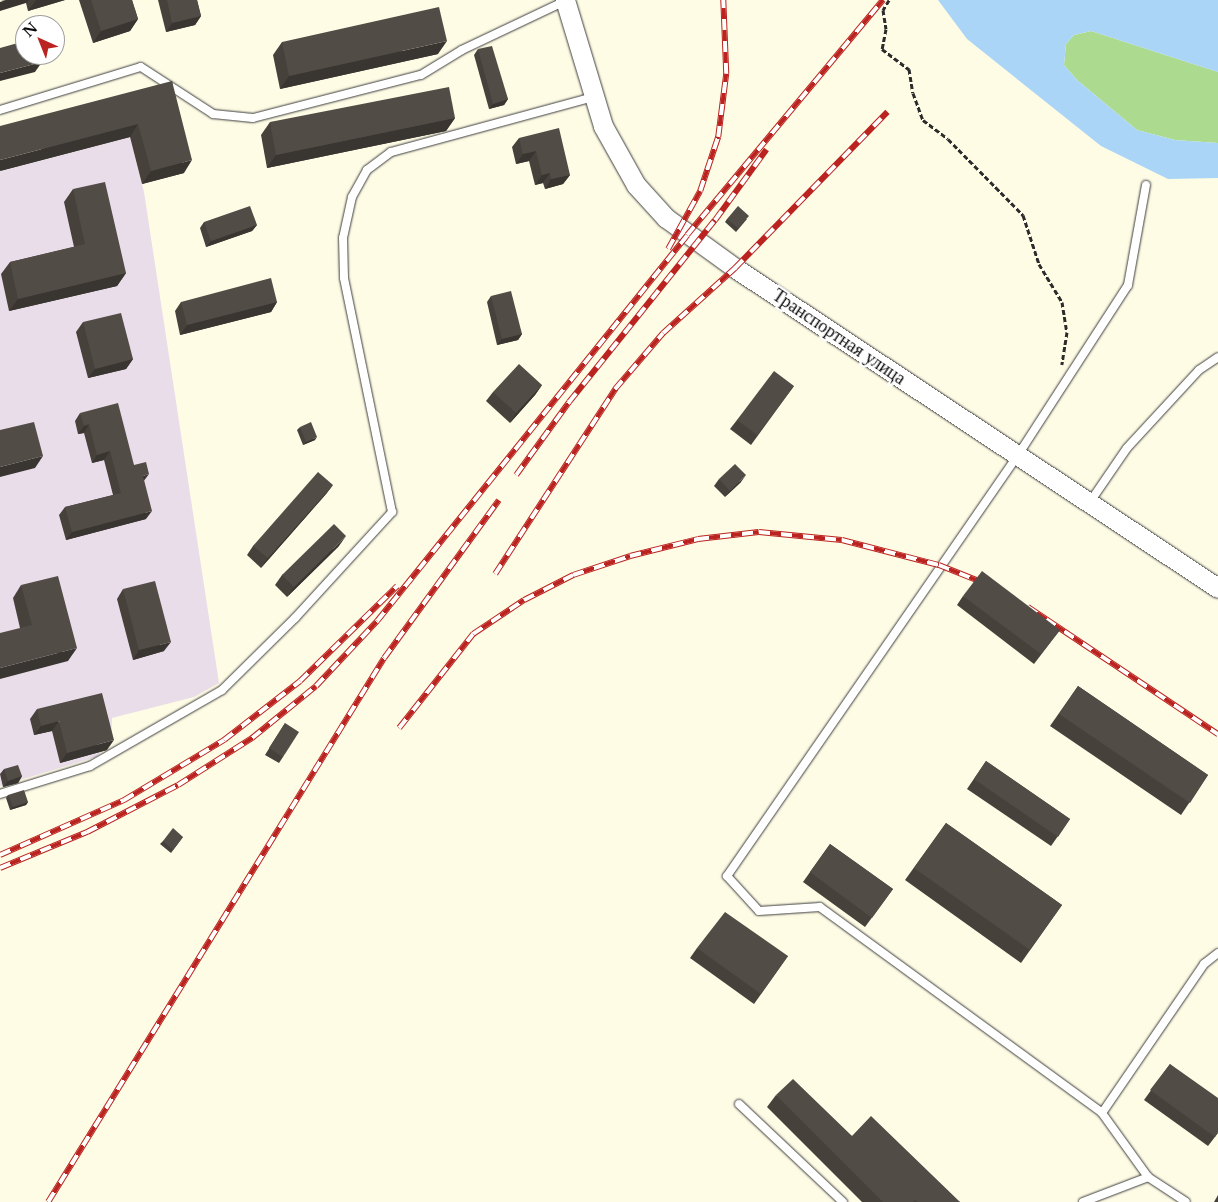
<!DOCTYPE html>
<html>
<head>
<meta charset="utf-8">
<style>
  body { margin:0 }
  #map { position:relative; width:1218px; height:1202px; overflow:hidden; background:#fffce6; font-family:"Libre Baskerville",serif }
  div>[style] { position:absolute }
  .industrial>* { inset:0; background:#e9ddea }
  .forest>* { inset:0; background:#acda8f }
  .water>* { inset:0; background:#aad5f7 }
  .path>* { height:3px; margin-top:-1.5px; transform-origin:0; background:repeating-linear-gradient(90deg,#2c2c2c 0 5px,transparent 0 7.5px) }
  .roads { filter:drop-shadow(0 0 1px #3d3d3d) drop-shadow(0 0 1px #3d3d3d) }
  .service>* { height:8px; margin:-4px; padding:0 4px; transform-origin:4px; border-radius:4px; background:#fff }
  .tertiary>* { height:19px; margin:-9.5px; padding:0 9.5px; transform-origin:9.5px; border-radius:9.5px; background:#fff }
  .rail>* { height:5.5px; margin-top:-2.75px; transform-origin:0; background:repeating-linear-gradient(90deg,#fff 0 11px,#bb2320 0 22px); box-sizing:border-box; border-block:1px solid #bb2320 }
  .wall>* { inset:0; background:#47413c }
  .shaded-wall>* { inset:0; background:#393531 }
  .building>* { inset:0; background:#524c46 }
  span { translate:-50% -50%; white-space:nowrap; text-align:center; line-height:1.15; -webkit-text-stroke:5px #fff; paint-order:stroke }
  .street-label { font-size:18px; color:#0a0a0a }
  .north { position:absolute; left:15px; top:15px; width:50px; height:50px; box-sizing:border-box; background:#fff; border:1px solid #9d9d9d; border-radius:50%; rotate:316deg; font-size:14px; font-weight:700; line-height:20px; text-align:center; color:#0a0a0a }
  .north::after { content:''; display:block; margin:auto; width:18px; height:22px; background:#bb2320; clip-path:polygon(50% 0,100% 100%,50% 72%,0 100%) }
</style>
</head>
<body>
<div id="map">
  <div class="industrial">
    <div style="clip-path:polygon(130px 137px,144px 192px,219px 683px,194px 697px,112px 718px,111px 742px,96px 757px,0 786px,0 171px)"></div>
  </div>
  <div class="forest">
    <div style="clip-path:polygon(1091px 31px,1218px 72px,1218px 143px,1175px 140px,1137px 130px,1077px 80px,1064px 65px,1066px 44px,1074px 35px)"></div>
  </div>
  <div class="water">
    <div style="clip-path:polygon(938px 0,1218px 0,1218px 72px,1091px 31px,1074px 35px,1066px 44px,1064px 65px,1077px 80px,1137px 130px,1175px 140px,1218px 143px,1218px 178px,1168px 179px,1101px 146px,967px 39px)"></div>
  </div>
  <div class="path">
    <div style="left:889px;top:0;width:12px;rotate:121deg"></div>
    <div style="left:883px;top:10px;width:19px;rotate:81deg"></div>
    <div style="left:886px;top:29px;width:20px;rotate:101deg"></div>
    <div style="left:882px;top:49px;width:34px;rotate:37deg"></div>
    <div style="left:909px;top:69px;width:24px;rotate:81deg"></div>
    <div style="left:913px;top:93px;width:29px;rotate:70deg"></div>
    <div style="left:923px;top:120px;width:31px;rotate:37deg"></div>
    <div style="left:948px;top:139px;width:107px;rotate:45.4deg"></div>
    <div style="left:1023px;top:215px;width:52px;rotate:71.9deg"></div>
    <div style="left:1039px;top:264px;width:44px;rotate:58.8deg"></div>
    <div style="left:1062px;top:302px;width:30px;rotate:81deg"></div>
    <div style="left:1067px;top:332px;width:33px;rotate:99deg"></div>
  </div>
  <div class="roads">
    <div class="service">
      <div style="left:0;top:110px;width:147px;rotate:-17deg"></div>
      <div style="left:141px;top:67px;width:86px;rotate:33.1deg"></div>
      <div style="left:213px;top:114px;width:40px;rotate:5.7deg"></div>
      <div style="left:253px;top:118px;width:173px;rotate:-14.4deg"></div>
      <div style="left:421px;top:75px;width:48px;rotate:-31.4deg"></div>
      <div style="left:462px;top:50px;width:114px;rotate:-25.4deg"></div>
      <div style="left:1146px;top:185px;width:102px;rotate:100.2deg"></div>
      <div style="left:1128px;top:285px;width:202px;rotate:122.9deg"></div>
      <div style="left:1018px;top:455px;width:512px;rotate:124.65deg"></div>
      <div style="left:727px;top:876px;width:47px;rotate:47.6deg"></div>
      <div style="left:759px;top:911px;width:61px;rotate:-3.8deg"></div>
      <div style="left:820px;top:907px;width:349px;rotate:36.1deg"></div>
      <div style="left:1102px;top:1113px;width:79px;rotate:54.3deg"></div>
      <div style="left:1148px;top:1177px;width:45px;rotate:33.3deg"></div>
      <div style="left:1090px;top:502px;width:65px;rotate:-55.6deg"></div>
      <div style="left:1127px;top:448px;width:106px;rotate:-47.3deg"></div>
      <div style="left:1199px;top:370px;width:23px;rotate:-34deg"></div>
      <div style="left:0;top:794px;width:94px;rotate:-17.3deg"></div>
      <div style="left:90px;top:766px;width:152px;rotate:-29.9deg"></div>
      <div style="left:222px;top:690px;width:103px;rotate:-44.6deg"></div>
      <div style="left:295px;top:618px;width:144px;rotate:-47.5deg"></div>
      <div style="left:392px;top:512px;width:239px;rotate:-101.6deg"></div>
      <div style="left:344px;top:278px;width:40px;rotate:-91.4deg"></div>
      <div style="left:343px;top:238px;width:42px;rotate:-77.6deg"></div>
      <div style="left:352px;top:197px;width:31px;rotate:-61deg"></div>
      <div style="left:367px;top:170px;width:30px;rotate:-37deg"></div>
      <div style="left:391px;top:152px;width:209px;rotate:-15.2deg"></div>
      <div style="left:739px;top:1104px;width:143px;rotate:43.3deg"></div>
      <div style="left:1102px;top:1113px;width:181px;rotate:-55.6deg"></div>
      <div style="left:1204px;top:964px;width:18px;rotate:-38deg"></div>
      <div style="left:1083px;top:1202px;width:70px;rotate:-21deg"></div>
    </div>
    <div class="tertiary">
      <div style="left:565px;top:0;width:132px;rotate:73.2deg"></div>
      <div style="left:603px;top:126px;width:68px;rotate:60.8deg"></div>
      <div style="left:636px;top:185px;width:45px;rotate:47.7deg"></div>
      <div style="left:666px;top:218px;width:85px;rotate:35.9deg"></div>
      <div style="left:735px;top:268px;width:579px;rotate:33.53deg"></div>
    </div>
  </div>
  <div class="rail">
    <div style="left:668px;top:249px;width:66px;rotate:-61.1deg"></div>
    <div style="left:700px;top:191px;width:57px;rotate:-71.6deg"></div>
    <div style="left:718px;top:137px;width:64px;rotate:-82.8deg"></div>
    <div style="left:726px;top:74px;width:74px;rotate:-92.3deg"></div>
    <div style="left:516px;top:475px;width:90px;rotate:-54deg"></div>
    <div style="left:569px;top:402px;width:233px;rotate:-51.3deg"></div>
    <div style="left:715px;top:220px;width:87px;rotate:-53.9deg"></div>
    <div style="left:495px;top:574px;width:221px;rotate:-57deg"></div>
    <div style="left:615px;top:389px;width:74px;rotate:-49.4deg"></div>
    <div style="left:663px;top:333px;width:97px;rotate:-42.1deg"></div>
    <div style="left:735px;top:268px;width:218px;rotate:-45.7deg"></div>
    <div style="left:1028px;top:607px;width:229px;rotate:33.8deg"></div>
    <div style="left:399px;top:728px;width:120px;rotate:-51.8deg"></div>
    <div style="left:473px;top:634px;width:61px;rotate:-33.7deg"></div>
    <div style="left:524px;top:600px;width:55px;rotate:-27deg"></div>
    <div style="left:573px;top:575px;width:60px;rotate:-18.4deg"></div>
    <div style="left:630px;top:556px;width:70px;rotate:-14deg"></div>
    <div style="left:698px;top:539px;width:61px;rotate:-6.5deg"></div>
    <div style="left:759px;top:532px;width:83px;rotate:5.5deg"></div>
    <div style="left:842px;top:540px;width:100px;rotate:14.5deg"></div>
    <div style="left:939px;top:565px;width:54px;rotate:21.8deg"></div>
    <div style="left:0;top:855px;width:136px;rotate:-23.9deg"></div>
    <div style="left:124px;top:800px;width:117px;rotate:-31deg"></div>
    <div style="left:224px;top:740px;width:96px;rotate:-37.8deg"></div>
    <div style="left:300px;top:681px;width:136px;rotate:-44.4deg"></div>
    <div style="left:0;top:868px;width:94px;rotate:-22.5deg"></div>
    <div style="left:87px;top:832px;width:102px;rotate:-27.3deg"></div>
    <div style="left:178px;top:785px;width:88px;rotate:-32.4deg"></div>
    <div style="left:252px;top:738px;width:82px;rotate:-39.1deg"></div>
    <div style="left:316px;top:686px;width:89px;rotate:-46.8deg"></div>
    <div style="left:377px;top:621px;width:495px;rotate:-51.2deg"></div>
    <div style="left:687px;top:235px;width:306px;rotate:-50.2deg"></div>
    <div style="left:48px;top:1202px;width:639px;rotate:-58.3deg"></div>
    <div style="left:384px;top:658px;width:195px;rotate:-54deg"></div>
  </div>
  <div class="wall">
    <div style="clip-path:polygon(0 0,65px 0,28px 11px,26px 3px)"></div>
    <div style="clip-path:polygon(79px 0,132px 0,138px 19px,130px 31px,93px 43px)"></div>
    <div style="clip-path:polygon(158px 0,197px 0,201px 16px,195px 25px,166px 32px)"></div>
    <div style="clip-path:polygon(282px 42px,438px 54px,280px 89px,273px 55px)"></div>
    <div style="clip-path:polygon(478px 49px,508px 99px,504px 105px,489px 109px,474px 55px)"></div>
    <div style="clip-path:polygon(172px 81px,184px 173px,142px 184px,130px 137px,0 171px)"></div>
    <div style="clip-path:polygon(455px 118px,446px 131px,267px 168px,261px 135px,270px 122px)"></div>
    <div style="clip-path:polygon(519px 138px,570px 175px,563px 184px,545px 189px,543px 183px,535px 185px,529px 161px,516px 164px,512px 147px)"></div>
    <div style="clip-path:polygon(73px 189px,126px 273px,117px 286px,9px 311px,1px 274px,10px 262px,74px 247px,64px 202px)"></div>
    <div style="clip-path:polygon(727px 219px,747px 219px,736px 232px,725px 222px)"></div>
    <div style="clip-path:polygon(204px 222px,257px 225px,252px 231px,206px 247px,200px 228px)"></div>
    <div style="clip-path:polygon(491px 296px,522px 334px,518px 340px,497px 345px,487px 302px)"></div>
    <div style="clip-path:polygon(181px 302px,277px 302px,271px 312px,180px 335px,175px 311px)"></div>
    <div style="clip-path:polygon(83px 322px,133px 359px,126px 369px,88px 378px,76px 332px)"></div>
    <div style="clip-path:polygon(542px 385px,535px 395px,510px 423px,486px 401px,493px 392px)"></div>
    <div style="clip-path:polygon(794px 386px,751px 445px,730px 429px,737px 420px)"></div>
    <div style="clip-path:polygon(80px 413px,134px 465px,144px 481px,146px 519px,66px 540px,59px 515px,65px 507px,113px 495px,104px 460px,92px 463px,84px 433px,78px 434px,75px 421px)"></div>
    <div style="clip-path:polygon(300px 427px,315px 440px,303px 445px,297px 430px)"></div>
    <div style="clip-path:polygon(719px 479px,741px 482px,725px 497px,714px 486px)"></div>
    <div style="clip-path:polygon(333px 485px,326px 494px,261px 568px,247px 555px,253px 546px)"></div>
    <div style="clip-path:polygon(339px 546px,287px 597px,275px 585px,282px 575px)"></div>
    <div style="clip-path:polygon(21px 585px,68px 661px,20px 628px,13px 598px)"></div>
    <div style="clip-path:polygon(123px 589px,164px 651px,133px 660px,117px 599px)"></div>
    <div style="clip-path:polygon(963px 596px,1060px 630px,1034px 664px,957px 605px)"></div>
    <div style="clip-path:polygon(1078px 686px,1208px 775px,1181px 815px,1050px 726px)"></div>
    <div style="clip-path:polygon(37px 709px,107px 750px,60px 763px,52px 731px,34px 735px,30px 719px)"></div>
    <div style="clip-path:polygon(285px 723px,283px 757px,279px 763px,265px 755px)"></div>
    <div style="clip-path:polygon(986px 761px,1070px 819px,1051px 846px,967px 789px)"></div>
    <div style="clip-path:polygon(4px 769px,22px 776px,18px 783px,3px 787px,0 774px)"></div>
    <div style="clip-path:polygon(8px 795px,28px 802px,26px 805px,10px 810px,6px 798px)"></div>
    <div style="clip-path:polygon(946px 823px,1062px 905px,1021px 963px,905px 880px)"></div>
    <div style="clip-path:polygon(183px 837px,171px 853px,160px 844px,163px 841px)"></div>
    <div style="clip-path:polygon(830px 844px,893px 889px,865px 927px,803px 882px)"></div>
    <div style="clip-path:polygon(697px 948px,788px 956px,754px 1004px,690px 958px)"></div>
    <div style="clip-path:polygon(1170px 1064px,1218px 1133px,1208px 1146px,1144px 1100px)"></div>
    <div style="clip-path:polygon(776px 1095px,852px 1136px,960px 1202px,862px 1202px,767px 1107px)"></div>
    <div style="clip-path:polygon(1218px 1195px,1218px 1202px,1214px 1202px)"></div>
  </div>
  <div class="shaded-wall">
    <div style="clip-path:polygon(6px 0,29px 0,26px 3px,0 11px,0 2px)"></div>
    <div style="clip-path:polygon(36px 0,65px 0,28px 11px)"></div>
    <div style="clip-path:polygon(201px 16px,195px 25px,166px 32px,172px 23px)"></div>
    <div style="clip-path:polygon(138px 19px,130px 31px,93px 43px,101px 31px)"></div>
    <div style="clip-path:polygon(447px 41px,438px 54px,280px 89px,289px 76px)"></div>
    <div style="clip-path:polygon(42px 62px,35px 72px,0 81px,0 73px)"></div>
    <div style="clip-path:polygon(508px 99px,504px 105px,489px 109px,493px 104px)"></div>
    <div style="clip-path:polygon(455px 118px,446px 131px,267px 168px,276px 155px)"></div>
    <div style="clip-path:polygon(138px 124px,130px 137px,0 171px,0 160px)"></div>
    <div style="clip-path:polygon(536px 151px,529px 161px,516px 164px,523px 154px)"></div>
    <div style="clip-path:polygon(192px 160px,184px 173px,142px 184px,151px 171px)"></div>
    <div style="clip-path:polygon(550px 173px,543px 183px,535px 185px,542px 175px)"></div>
    <div style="clip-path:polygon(570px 175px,563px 184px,545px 189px,551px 179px)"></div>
    <div style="clip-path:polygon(257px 225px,252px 231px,206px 247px,211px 241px)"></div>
    <div style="clip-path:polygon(126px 273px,117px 286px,9px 311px,18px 299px)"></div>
    <div style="clip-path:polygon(277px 302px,271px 312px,180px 335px,187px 325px)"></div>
    <div style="clip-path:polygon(522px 334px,518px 340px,497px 345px,502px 339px)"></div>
    <div style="clip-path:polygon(133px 359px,126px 369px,88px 378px,95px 369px)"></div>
    <div style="clip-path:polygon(542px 385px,535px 395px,510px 423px,516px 413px)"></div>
    <div style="clip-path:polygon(89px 424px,84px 433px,78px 434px,84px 426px)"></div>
    <div style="clip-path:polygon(317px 437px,315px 440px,303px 445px,306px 442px)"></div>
    <div style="clip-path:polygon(110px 451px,104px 460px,92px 463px,97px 455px)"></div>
    <div style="clip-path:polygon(43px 456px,35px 468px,0 477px,0 467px)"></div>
    <div style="clip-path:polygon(149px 474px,143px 482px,143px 476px)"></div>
    <div style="clip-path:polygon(746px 475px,741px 482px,725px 497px,730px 491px)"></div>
    <div style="clip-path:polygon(333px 485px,326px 494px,261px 568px,268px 558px)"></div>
    <div style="clip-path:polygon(152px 511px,146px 519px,66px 540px,72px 532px)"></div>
    <div style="clip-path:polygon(346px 536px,339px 546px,287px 597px,294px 587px)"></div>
    <div style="clip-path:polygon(171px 642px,164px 651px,133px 660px,139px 650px)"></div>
    <div style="clip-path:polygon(77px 648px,68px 661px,0 679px,0 668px)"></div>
    <div style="clip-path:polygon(59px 721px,52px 731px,34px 735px,41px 726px)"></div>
    <div style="clip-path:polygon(114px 740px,107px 750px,60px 763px,67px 753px)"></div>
    <div style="clip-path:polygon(22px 776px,18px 783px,3px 787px,8px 781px)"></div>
    <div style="clip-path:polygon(28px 802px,26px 805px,10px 810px,13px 807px)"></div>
  </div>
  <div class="building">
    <div style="clip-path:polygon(91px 0,132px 0,138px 19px,101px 31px)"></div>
    <div style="clip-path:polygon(167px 0,197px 0,201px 16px,172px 23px)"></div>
    <div style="clip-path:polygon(439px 7px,447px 41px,289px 76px,282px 42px)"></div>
    <div style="clip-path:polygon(25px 41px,25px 55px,40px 55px,42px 62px,0 73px,0 48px)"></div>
    <div style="clip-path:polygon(492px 46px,508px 99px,493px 104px,478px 49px)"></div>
    <div style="clip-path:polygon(172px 81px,192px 160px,151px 171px,138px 124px,0 160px,0 126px)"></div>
    <div style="clip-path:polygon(449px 87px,455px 118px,276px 155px,270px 122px)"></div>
    <div style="clip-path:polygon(559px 128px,570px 175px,551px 179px,550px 173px,542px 175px,536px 151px,523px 154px,519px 138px)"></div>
    <div style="clip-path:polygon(105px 182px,126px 273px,18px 299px,10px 262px,85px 244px,73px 189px)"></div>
    <div style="clip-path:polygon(250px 206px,257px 225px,211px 241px,204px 222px)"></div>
    <div style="clip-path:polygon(738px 206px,749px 216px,738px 228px,727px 219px)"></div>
    <div style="clip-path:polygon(271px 278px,277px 302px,187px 325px,181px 302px)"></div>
    <div style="clip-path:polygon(511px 291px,522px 334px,502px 339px,491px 296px)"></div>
    <div style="clip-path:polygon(121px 313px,133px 359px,95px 369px,83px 322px)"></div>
    <div style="clip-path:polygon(519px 364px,542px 385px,516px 413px,493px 392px)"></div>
    <div style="clip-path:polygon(774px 371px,794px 386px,757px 435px,737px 420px)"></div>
    <div style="clip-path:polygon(118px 403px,134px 465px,146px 462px,149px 474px,143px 476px,152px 511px,72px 532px,65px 507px,121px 493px,110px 451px,97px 455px,89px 424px,84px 426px,80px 413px)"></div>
    <div style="clip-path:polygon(34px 422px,43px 456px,0 467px,0 430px)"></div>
    <div style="clip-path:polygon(311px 422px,317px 437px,306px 442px,300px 427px)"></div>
    <div style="clip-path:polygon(735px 464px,746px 475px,730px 491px,719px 479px)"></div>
    <div style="clip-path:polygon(318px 472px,333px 485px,268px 558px,253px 546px)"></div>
    <div style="clip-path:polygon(334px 524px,346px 536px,294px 587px,282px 575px)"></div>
    <div style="clip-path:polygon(982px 571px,1060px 630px,1041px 654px,963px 596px)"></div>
    <div style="clip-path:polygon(58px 576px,77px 648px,0 668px,0 633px,32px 625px,21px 585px)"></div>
    <div style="clip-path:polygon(155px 581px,171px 642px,139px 650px,123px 589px)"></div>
    <div style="clip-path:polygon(1078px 686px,1208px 775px,1190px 803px,1059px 714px)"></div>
    <div style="clip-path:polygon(102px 693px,114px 740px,67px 753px,59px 721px,41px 726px,37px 709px)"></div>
    <div style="clip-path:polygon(285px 723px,299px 732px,283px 757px,269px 748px)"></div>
    <div style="clip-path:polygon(986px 761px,1070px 819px,1058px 837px,974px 779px)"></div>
    <div style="clip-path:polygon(18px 765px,22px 776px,8px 781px,4px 769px)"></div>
    <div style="clip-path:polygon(24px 790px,28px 802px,13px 807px,8px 795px)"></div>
    <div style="clip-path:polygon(946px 823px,1062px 905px,1030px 950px,914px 868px)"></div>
    <div style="clip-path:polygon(173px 828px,183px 837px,173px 850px,163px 841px)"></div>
    <div style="clip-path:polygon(830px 844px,893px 889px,872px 918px,810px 872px)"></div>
    <div style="clip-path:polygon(725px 912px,788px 956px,761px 994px,697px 948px)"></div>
    <div style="clip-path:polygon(1170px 1064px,1218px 1098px,1218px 1132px,1215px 1137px,1150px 1090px)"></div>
    <div style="clip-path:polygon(793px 1079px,852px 1136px,871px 1116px,960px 1202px,918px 1202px,915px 1200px,913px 1202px,883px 1202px,776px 1095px)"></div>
  </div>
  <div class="street-label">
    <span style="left:839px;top:337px;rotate:34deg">Транспортная улица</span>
  </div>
  <div class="north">N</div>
</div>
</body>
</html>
